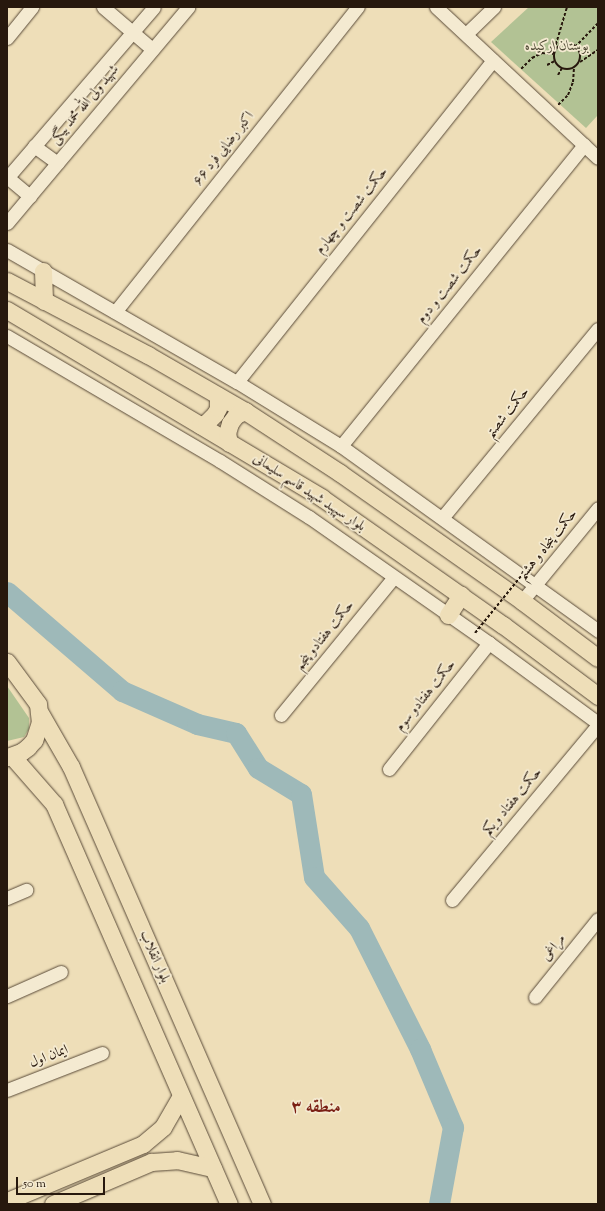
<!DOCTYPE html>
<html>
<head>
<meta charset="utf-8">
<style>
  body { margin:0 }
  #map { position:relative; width:605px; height:1211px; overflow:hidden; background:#eedeb8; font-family:"Sorts Mill Goudy",Amiri,serif }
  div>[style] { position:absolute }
  .green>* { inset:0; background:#b2c294 }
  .river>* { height:21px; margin:-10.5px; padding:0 10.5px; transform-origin:10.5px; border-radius:10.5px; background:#9eb9b9 }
  .path>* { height:2px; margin-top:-1px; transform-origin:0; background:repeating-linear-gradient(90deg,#27180d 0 3px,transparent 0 5px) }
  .path>.ring { margin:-1px; padding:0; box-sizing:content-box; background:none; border:2px solid #27180d; border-radius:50% }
  .roads { filter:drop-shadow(0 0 1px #594a38) drop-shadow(0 0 1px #594a38) }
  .minor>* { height:13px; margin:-6.5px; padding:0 6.5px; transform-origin:6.5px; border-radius:6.5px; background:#f4ead1 }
  .major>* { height:17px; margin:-8.5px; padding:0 8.5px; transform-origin:8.5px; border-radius:8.5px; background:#eedeb8 }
  .path-bridge>* { height:2px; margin-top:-1px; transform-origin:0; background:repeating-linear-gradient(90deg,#27180d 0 3px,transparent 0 5px) }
  span { translate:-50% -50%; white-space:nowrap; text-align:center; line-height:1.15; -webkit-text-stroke:3.5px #f4ead1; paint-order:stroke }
  .park-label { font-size:14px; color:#514b36; font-style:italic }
  .street-label { font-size:14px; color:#27180d }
  .district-label { font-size:18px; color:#7a1f14; font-weight:700 }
  .frame { position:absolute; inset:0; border:8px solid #27180d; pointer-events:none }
  .scale { position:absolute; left:16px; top:1177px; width:89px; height:18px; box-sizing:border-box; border:2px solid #27180d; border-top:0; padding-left:5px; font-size:12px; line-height:14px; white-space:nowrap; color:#27180d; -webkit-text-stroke:3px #f4ead1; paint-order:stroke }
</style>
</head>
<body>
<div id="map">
  <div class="green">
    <div style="clip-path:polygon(529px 7px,598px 7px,598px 115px,586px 128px,491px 42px)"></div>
    <div style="clip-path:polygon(7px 686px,29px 718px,29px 729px,24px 737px,7px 741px)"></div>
  </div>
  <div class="river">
    <div style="left:7px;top:592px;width:152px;rotate:40.7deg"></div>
    <div style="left:122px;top:691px;width:82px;rotate:23.7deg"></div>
    <div style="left:197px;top:724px;width:40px;rotate:13deg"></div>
    <div style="left:236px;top:733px;width:41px;rotate:57.8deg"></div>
    <div style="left:258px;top:768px;width:50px;rotate:31.2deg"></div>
    <div style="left:301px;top:794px;width:84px;rotate:81.1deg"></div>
    <div style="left:314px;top:877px;width:68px;rotate:48.6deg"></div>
    <div style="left:359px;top:928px;width:136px;rotate:63.2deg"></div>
    <div style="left:420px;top:1049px;width:85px;rotate:67.1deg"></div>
    <div style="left:453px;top:1127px;width:78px;rotate:100.3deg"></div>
  </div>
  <div class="path">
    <div class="ring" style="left:554px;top:43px;width:24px;height:24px"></div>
    <div style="left:575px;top:47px;width:33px;rotate:-46deg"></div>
    <div style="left:580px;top:62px;width:22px;rotate:-34deg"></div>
    <div style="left:547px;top:65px;width:9px;rotate:-27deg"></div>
    <div style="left:521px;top:69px;width:16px;rotate:-45deg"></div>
    <div style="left:532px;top:58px;width:11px;rotate:-27deg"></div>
    <div style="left:542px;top:53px;width:11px;rotate:5deg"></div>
    <div style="left:553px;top:54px;width:49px;rotate:-73.4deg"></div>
    <div style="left:558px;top:75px;width:8px;rotate:-60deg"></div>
    <div style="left:558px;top:105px;width:14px;rotate:-45deg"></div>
    <div style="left:568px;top:95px;width:14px;rotate:-69deg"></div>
    <div style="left:573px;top:82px;width:15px;rotate:-86deg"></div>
  </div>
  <div class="roads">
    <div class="minor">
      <div style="left:103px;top:7px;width:65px;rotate:40.6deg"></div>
      <div style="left:436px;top:7px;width:221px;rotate:43deg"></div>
      <div style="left:466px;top:34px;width:39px;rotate:-44deg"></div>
      <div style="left:7px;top:38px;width:40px;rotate:-51deg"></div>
      <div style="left:34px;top:146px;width:29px;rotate:36deg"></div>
      <div style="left:7px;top:177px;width:30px;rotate:40deg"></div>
      <div style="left:7px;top:178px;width:225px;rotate:-49.3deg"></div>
      <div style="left:7px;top:223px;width:282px;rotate:-50deg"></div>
      <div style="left:7px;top:250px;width:265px;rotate:29.9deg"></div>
      <div style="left:237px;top:382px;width:122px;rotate:31.6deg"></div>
      <div style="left:341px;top:446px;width:317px;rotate:35.7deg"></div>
      <div style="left:115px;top:312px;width:390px;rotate:-51.5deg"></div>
      <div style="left:7px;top:336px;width:247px;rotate:30.4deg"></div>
      <div style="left:220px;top:461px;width:105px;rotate:32.2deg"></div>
      <div style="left:309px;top:517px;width:220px;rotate:35deg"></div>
      <div style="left:489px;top:643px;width:135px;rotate:36.3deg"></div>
      <div style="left:237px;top:382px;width:411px;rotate:-51.5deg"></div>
      <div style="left:341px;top:446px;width:387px;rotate:-51.1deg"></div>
      <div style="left:442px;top:518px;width:245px;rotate:-50.5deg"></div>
      <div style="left:522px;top:601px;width:120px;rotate:-50.7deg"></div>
      <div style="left:281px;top:715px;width:178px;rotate:-50.7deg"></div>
      <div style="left:389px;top:769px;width:161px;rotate:-51.6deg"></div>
      <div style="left:7px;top:898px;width:21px;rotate:-23deg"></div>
      <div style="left:452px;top:900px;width:228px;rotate:-50.2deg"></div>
      <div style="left:7px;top:996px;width:59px;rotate:-24deg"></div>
      <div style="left:535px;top:997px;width:100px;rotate:-51.1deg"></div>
      <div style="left:7px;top:1090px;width:102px;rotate:-21.3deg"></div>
    </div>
    <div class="major">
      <div style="left:43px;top:271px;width:30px;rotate:88deg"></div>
      <div style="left:7px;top:281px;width:159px;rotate:27.7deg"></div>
      <div style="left:148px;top:355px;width:112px;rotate:30deg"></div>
      <div style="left:245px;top:411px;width:113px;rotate:33.1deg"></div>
      <div style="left:340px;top:473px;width:223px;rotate:35.1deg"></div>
      <div style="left:522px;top:601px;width:95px;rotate:36.9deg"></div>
      <div style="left:7px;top:310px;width:367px;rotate:30.8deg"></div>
      <div style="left:322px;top:498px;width:221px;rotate:35.1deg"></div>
      <div style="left:503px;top:625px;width:119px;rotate:36.8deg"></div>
      <div style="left:200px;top:425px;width:6px;rotate:-18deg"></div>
      <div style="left:206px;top:423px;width:13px;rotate:-45deg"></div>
      <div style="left:215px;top:414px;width:7px;rotate:-63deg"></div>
      <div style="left:218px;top:408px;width:12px;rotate:-90deg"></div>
      <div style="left:229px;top:443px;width:10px;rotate:-101deg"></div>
      <div style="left:227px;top:433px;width:10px;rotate:-73deg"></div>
      <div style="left:230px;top:423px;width:10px;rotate:-53deg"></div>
      <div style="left:236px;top:415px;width:10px;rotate:-24deg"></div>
      <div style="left:448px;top:615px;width:24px;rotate:-57deg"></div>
      <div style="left:7px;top:662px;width:52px;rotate:53.6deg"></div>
      <div style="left:38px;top:704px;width:18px;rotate:84deg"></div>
      <div style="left:40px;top:722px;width:19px;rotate:108deg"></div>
      <div style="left:34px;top:740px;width:9px;rotate:131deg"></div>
      <div style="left:28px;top:747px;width:9px;rotate:144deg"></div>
      <div style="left:21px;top:752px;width:15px;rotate:160deg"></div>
      <div style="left:40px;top:713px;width:62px;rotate:60.1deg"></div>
      <div style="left:71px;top:767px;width:477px;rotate:66.4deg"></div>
      <div style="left:12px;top:756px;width:64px;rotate:48.8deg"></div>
      <div style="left:54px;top:804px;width:437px;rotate:66.4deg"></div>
      <div style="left:7px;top:1201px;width:147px;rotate:-22.7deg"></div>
      <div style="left:143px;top:1144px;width:26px;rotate:-40deg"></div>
      <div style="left:163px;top:1127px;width:36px;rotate:-60deg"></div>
      <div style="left:53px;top:1204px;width:107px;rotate:-23.2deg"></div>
      <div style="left:151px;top:1162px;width:26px;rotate:-4deg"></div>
      <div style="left:177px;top:1160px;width:37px;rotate:13deg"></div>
    </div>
  </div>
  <div class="path-bridge">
    <div style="left:475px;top:633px;width:75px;rotate:-51deg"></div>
  </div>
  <div class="park-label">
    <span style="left:557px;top:47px">بوستان ارکیده</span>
  </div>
  <div class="street-label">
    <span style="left:85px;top:105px;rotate:-50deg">شهید ولی الله محمد بیگی</span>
    <span style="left:224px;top:149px;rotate:-52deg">۶۶ اکبر رضایی فرد</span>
    <span style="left:352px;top:211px;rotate:-51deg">حکمت شصت و چهارم</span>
    <span style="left:450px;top:285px;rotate:-51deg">حکمت شصت و دوم</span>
    <span style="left:508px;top:413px;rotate:-51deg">حکمت شصتم</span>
    <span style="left:309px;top:493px;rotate:33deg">بلوار سپهبد شهید قاسم سلیمانی</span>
    <span style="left:548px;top:545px;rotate:-51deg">حکمت پنجاه و هشتم</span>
    <span style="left:325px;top:636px;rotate:-51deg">حکمت هفتادو پنجم</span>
    <span style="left:426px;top:696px;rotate:-51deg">حکمت هفتادو سوم</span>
    <span style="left:513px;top:802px;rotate:-50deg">حکمت هفتاد و یکم</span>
    <span style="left:554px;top:948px;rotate:-51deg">مراغی</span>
    <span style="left:154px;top:957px;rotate:66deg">بلوار انقلاب</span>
    <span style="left:49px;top:1057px;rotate:-21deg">ایمان اول</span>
  </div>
  <div class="district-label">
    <span style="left:316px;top:1108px">منطقه ۳</span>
  </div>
  <div class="frame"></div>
  <div class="scale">50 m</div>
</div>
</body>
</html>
